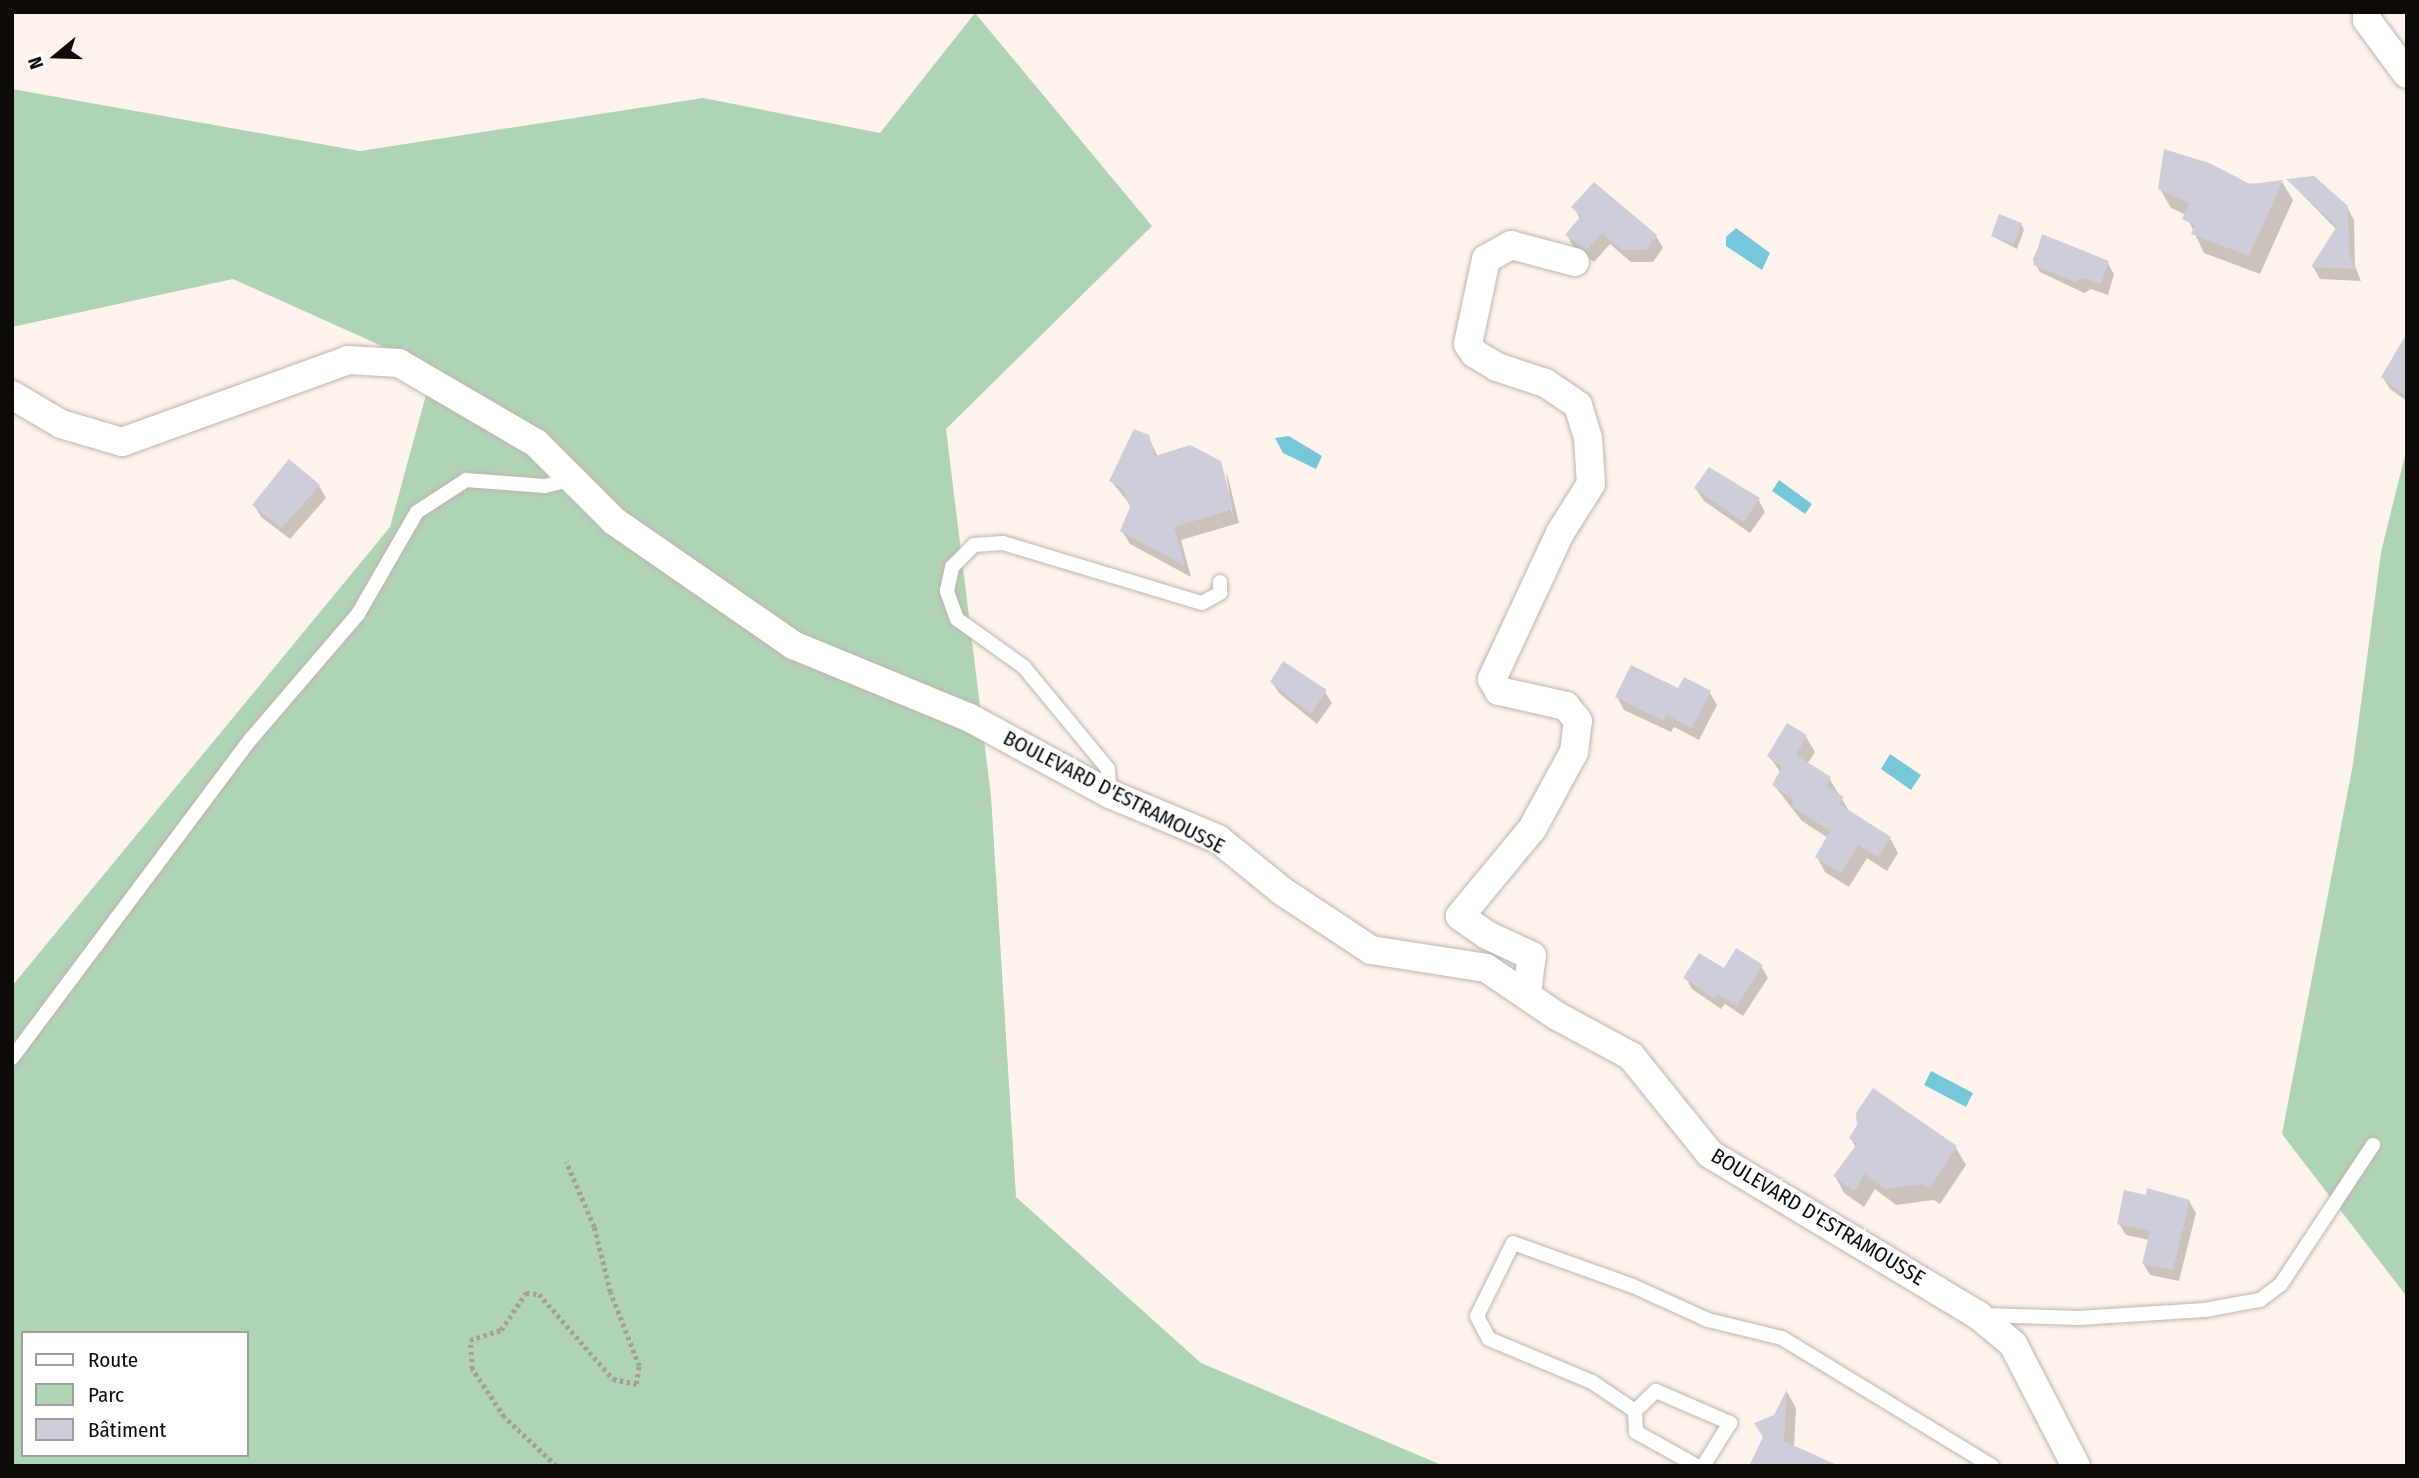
<!DOCTYPE html>
<html>
<head>
<meta charset="utf-8">
<style>
  body { margin:0 }
  #map { position:relative; width:2419px; height:1478px; overflow:hidden; background:#fef3ec; font-family:"Fira Sans Condensed",sans-serif }
  div>[style] { position:absolute }
  .green>* { inset:0; background:#afd4b4 }
  .water>* { inset:0; background:#77c7db }
  .shadow>* { inset:0; background:#0003 }
  .building>* { inset:0; background:#cecdda }
  .path>* { height:4.5px; margin-top:-2.25px; transform-origin:0; background:repeating-linear-gradient(90deg,#a69d98 0 3.5px,transparent 0 7px) }
  .roads { filter:drop-shadow(0 0 2px #c0b4ac) drop-shadow(0 0 2px #c0b4ac) }
  .service>* { height:14px; margin:-7px; padding:0 7px; transform-origin:7px; border-radius:7px; background:#fff }
  .minor>* { height:28px; margin:-14px; padding:0 14px; transform-origin:14px; border-radius:14px; background:#fff }
  span { translate:-50% -50%; white-space:nowrap; text-align:center; line-height:1.15; -webkit-text-stroke:5px #fff; paint-order:stroke }
  .street-label { font-size:21px; color:#0f0b08 }
  .frame { position:absolute; inset:0; border:14px solid #0f0b08; pointer-events:none }
  .legend { position:absolute; left:21px; top:1331px; width:228px; height:126px; box-sizing:border-box; background:#fff; border:2px solid #9f9d9c; margin:0; padding:9px 12px; list-style:none; font-size:21px; color:#0f0b08 }
  .legend li { display:flex; align-items:center; gap:14px; height:35px }
  .legend b { width:35px; border:2px solid #9f9d9c }
  .north { position:absolute; left:21px; top:21px; width:70px; height:70px; -webkit-text-stroke:5px #fff; paint-order:stroke; rotate:251deg; font-size:19px; font-weight:700; line-height:28px; text-align:center; color:#0f0b08 }
  .north::after { content:''; display:block; margin:auto; width:24px; height:32px; background:#0f0b08; clip-path:polygon(50% 0,100% 100%,50% 72%,0 100%) }
</style>
</head>
<body>
<div id="map">
  <div class="green">
    <div style="clip-path:polygon(evenodd,975px 13px,1152px 226px,946px 429px,991px 796px,1016px 1197px,1201px 1363px,1444px 1466px,12px 1466px,12px 986px,390px 527px,433px 369px,233px 279px,12px 327px,12px 89px,360px 151px,703px 98px,880px 133px,975px 13px,23px 1333px,247px 1333px,247px 1455px,23px 1455px,23px 1333px)"></div>
    <div style="clip-path:polygon(2407px 447px,2407px 1297px,2282px 1134px,2353px 764px,2381px 552px)"></div>
  </div>
  <div class="water">
    <div style="clip-path:polygon(1736px 228px,1770px 253px,1762px 270px,1726px 246px,1726px 237px)"></div>
    <div style="clip-path:polygon(1289px 436px,1322px 456px,1316px 469px,1283px 453px,1275px 438px)"></div>
    <div style="clip-path:polygon(1779px 480px,1812px 504px,1805px 514px,1772px 491px)"></div>
    <div style="clip-path:polygon(1890px 754px,1921px 775px,1911px 790px,1881px 769px)"></div>
    <div style="clip-path:polygon(1931px 1071px,1973px 1093px,1966px 1107px,1924px 1085px)"></div>
  </div>
  <div class="shadow">
    <div style="clip-path:polygon(2289px 181px,2347px 207px,2354px 220px,2355px 266px,2361px 281px,2320px 279px,2313px 267px,2337px 230px)"></div>
    <div style="clip-path:polygon(2282px 182px,2293px 200px,2260px 274px,2204px 253px,2186px 215px,2171px 208px,2160px 189px)"></div>
    <div style="clip-path:polygon(1574px 207px,1656px 236px,1663px 248px,1653px 262px,1631px 262px,1610px 244px,1594px 262px,1574px 248px,1567px 235px,1580px 219px)"></div>
    <div style="clip-path:polygon(2021px 224px,2024px 230px,2017px 249px,1992px 236px)"></div>
    <div style="clip-path:polygon(2043px 236px,2107px 262px,2114px 274px,2108px 295px,2091px 289px,2084px 293px,2040px 272px,2033px 260px)"></div>
    <div style="clip-path:polygon(2407px 341px,2407px 401px,2390px 389px,2382px 376px)"></div>
    <div style="clip-path:polygon(1148px 436px,1158px 457px,1220px 463px,1233px 518px,1226px 473px,1228px 477px,1239px 523px,1181px 540px,1191px 577px,1130px 544px,1122px 531px,1132px 507px,1111px 481px)"></div>
    <div style="clip-path:polygon(319px 486px,326px 498px,290px 539px,261px 517px,254px 505px)"></div>
    <div style="clip-path:polygon(1696px 489px,1758px 499px,1765px 512px,1750px 533px,1704px 501px)"></div>
    <div style="clip-path:polygon(1272px 682px,1325px 692px,1332px 703px,1317px 724px,1279px 693px)"></div>
    <div style="clip-path:polygon(1678px 691px,1710px 693px,1717px 705px,1699px 740px,1674px 727px,1671px 732px,1624px 710px,1617px 697px)"></div>
    <div style="clip-path:polygon(1806px 737px,1815px 752px,1807px 764px,1829px 778px,1851px 814px,1890px 838px,1898px 853px,1887px 871px,1867px 858px,1849px 887px,1825px 872px,1817px 857px,1828px 838px,1802px 821px,1774px 785px,1781px 773px,1769px 756px)"></div>
    <div style="clip-path:polygon(1761px 966px,1768px 978px,1743px 1016px,1725px 1004px,1721px 1009px,1692px 989px,1686px 978px)"></div>
    <div style="clip-path:polygon(1874px 1091px,1956px 1148px,1966px 1165px,1940px 1204px,1934px 1200px,1896px 1205px,1875px 1189px,1864px 1207px,1844px 1193px,1835px 1176px,1856px 1148px,1851px 1138px)"></div>
    <div style="clip-path:polygon(2189px 1201px,2196px 1213px,2179px 1281px,2150px 1275px,2143px 1263px,2149px 1240px,2126px 1235px,2119px 1224px)"></div>
    <div style="clip-path:polygon(1787px 1392px,1796px 1408px,1794px 1447px,1751px 1466px)"></div>
  </div>
  <div class="building">
    <div style="clip-path:polygon(2164px 149px,2209px 163px,2250px 184px,2283px 180px,2249px 256px,2191px 234px,2195px 225px,2182px 219px,2189px 203px,2158px 189px)"></div>
    <div style="clip-path:polygon(2314px 176px,2348px 206px,2349px 252px,2355px 269px,2311px 267px,2337px 226px,2286px 179px)"></div>
    <div style="clip-path:polygon(1594px 182px,1657px 235px,1646px 250px,1622px 250px,1602px 233px,1587px 250px,1565px 235px,1581px 216px,1571px 207px)"></div>
    <div style="clip-path:polygon(1999px 214px,2022px 223px,2014px 244px,1991px 236px)"></div>
    <div style="clip-path:polygon(2042px 234px,2109px 261px,2101px 284px,2083px 278px,2076px 282px,2033px 265px)"></div>
    <div style="clip-path:polygon(2407px 333px,2407px 397px,2381px 377px)"></div>
    <div style="clip-path:polygon(1134px 429px,1149px 435px,1155px 456px,1190px 445px,1221px 461px,1233px 509px,1174px 527px,1185px 566px,1120px 531px,1130px 507px,1123px 489px,1109px 481px)"></div>
    <div style="clip-path:polygon(289px 459px,320px 485px,282px 528px,252px 505px)"></div>
    <div style="clip-path:polygon(1709px 467px,1760px 498px,1743px 522px,1694px 488px)"></div>
    <div style="clip-path:polygon(1283px 661px,1327px 690px,1311px 714px,1270px 682px)"></div>
    <div style="clip-path:polygon(1631px 665px,1678px 688px,1684px 677px,1711px 691px,1692px 728px,1666px 715px,1664px 721px,1615px 697px)"></div>
    <div style="clip-path:polygon(1787px 723px,1807px 735px,1796px 755px,1831px 777px,1826px 786px,1844px 797px,1839px 804px,1891px 837px,1878px 857px,1858px 845px,1841px 873px,1815px 857px,1830px 831px,1791px 806px,1794px 800px,1772px 785px,1782px 767px,1767px 756px)"></div>
    <div style="clip-path:polygon(1736px 948px,1763px 965px,1737px 1006px,1718px 994px,1715px 999px,1683px 978px,1699px 953px,1724px 968px)"></div>
    <div style="clip-path:polygon(1873px 1088px,1957px 1146px,1930px 1188px,1923px 1184px,1885px 1189px,1865px 1174px,1854px 1191px,1833px 1176px,1857px 1144px,1849px 1138px,1857px 1125px,1856px 1113px)"></div>
    <div style="clip-path:polygon(2147px 1188px,2190px 1200px,2173px 1270px,2142px 1264px,2150px 1231px,2117px 1224px,2124px 1190px,2146px 1195px)"></div>
    <div style="clip-path:polygon(1787px 1389px,1784px 1441px,1839px 1466px,1749px 1466px,1763px 1437px,1754px 1423px,1774px 1415px)"></div>
  </div>
  <div class="path">
    <div style="left:556px;top:1466px;width:71px;rotate:-136.7deg"></div>
    <div style="left:504px;top:1417px;width:58px;rotate:-123.7deg"></div>
    <div style="left:472px;top:1369px;width:29px;rotate:-94deg"></div>
    <div style="left:470px;top:1340px;width:33px;rotate:-18deg"></div>
    <div style="left:501px;top:1330px;width:45px;rotate:-56deg"></div>
    <div style="left:526px;top:1293px;width:13px;rotate:4deg"></div>
    <div style="left:539px;top:1294px;width:113px;rotate:49deg"></div>
    <div style="left:613px;top:1379px;width:24px;rotate:12deg"></div>
    <div style="left:636px;top:1384px;width:18px;rotate:-81deg"></div>
    <div style="left:639px;top:1366px;width:79px;rotate:-111.4deg"></div>
    <div style="left:610px;top:1292px;width:67px;rotate:-103.8deg"></div>
    <div style="left:594px;top:1227px;width:71px;rotate:-113.3deg"></div>
  </div>
  <div class="roads">
    <div class="service">
      <div style="left:1110px;top:794px;width:25px;rotate:-95deg"></div>
      <div style="left:1108px;top:769px;width:132px;rotate:-129.5deg"></div>
      <div style="left:1024px;top:667px;width:82px;rotate:-144.4deg"></div>
      <div style="left:957px;top:619px;width:30px;rotate:-110deg"></div>
      <div style="left:947px;top:591px;width:25px;rotate:-78deg"></div>
      <div style="left:952px;top:567px;width:31px;rotate:-45deg"></div>
      <div style="left:974px;top:545px;width:29px;rotate:-4deg"></div>
      <div style="left:1003px;top:543px;width:208px;rotate:16.8deg"></div>
      <div style="left:1202px;top:603px;width:21px;rotate:-29deg"></div>
      <div style="left:1220px;top:593px;width:11px;rotate:-90deg"></div>
      <div style="left:12px;top:1058px;width:399px;rotate:-53.2deg"></div>
      <div style="left:251px;top:739px;width:165px;rotate:-49.4deg"></div>
      <div style="left:358px;top:614px;width:118px;rotate:-60deg"></div>
      <div style="left:417px;top:512px;width:59px;rotate:-33.1deg"></div>
      <div style="left:466px;top:480px;width:79px;rotate:4.3deg"></div>
      <div style="left:545px;top:486px;width:29px;rotate:-14deg"></div>
      <div style="left:1983px;top:1315px;width:96px;rotate:1.8deg"></div>
      <div style="left:2079px;top:1318px;width:126px;rotate:-3.6deg"></div>
      <div style="left:2205px;top:1310px;width:56px;rotate:-10.3deg"></div>
      <div style="left:2260px;top:1300px;width:26px;rotate:-37deg"></div>
      <div style="left:2281px;top:1284px;width:167px;rotate:-56.5deg"></div>
      <div style="left:1635px;top:1411px;width:52px;rotate:-146deg"></div>
      <div style="left:1592px;top:1382px;width:112px;rotate:-157.3deg"></div>
      <div style="left:1489px;top:1339px;width:26px;rotate:-118deg"></div>
      <div style="left:1477px;top:1316px;width:81px;rotate:-63.7deg"></div>
      <div style="left:1513px;top:1243px;width:127px;rotate:19.7deg"></div>
      <div style="left:1633px;top:1286px;width:82px;rotate:24.4deg"></div>
      <div style="left:1708px;top:1320px;width:76px;rotate:13.7deg"></div>
      <div style="left:1782px;top:1338px;width:246px;rotate:31.4deg"></div>
      <div style="left:1697px;top:1466px;width:70px;rotate:-150.9deg"></div>
      <div style="left:1636px;top:1432px;width:21px;rotate:-93deg"></div>
      <div style="left:1635px;top:1411px;width:29px;rotate:-44deg"></div>
      <div style="left:1656px;top:1391px;width:81px;rotate:23.4deg"></div>
      <div style="left:1730px;top:1423px;width:51px;rotate:122.1deg"></div>
    </div>
    <div class="minor">
      <div style="left:2367px;top:12px;width:8px;rotate:90deg"></div>
      <div style="left:2367px;top:20px;width:67px;rotate:53.5deg"></div>
      <div style="left:12px;top:395px;width:57px;rotate:30.6deg"></div>
      <div style="left:61px;top:424px;width:64px;rotate:16.4deg"></div>
      <div style="left:122px;top:442px;width:240px;rotate:-19.9deg"></div>
      <div style="left:348px;top:360px;width:51px;rotate:3.4deg"></div>
      <div style="left:399px;top:363px;width:159px;rotate:30.3deg"></div>
      <div style="left:536px;top:443px;width:110px;rotate:45deg"></div>
      <div style="left:614px;top:521px;width:218px;rotate:34.7deg"></div>
      <div style="left:793px;top:645px;width:189px;rotate:22.4deg"></div>
      <div style="left:968px;top:717px;width:162px;rotate:28.5deg"></div>
      <div style="left:1110px;top:794px;width:117px;rotate:22.6deg"></div>
      <div style="left:1218px;top:839px;width:82px;rotate:39.1deg"></div>
      <div style="left:1282px;top:891px;width:107px;rotate:33.5deg"></div>
      <div style="left:1371px;top:950px;width:116px;rotate:8.9deg"></div>
      <div style="left:1486px;top:968px;width:86px;rotate:34.1deg"></div>
      <div style="left:1557px;top:1016px;width:84px;rotate:28.4deg"></div>
      <div style="left:1631px;top:1056px;width:126px;rotate:51.1deg"></div>
      <div style="left:1710px;top:1154px;width:313px;rotate:31deg"></div>
      <div style="left:1978px;top:1315px;width:45px;rotate:39.6deg"></div>
      <div style="left:2013px;top:1344px;width:137px;rotate:62.7deg"></div>
      <div style="left:1527px;top:994px;width:38px;rotate:-83deg"></div>
      <div style="left:1532px;top:956px;width:50px;rotate:-155deg"></div>
      <div style="left:1487px;top:935px;width:33px;rotate:-145deg"></div>
      <div style="left:1460px;top:916px;width:113px;rotate:-50.4deg"></div>
      <div style="left:1532px;top:829px;width:88px;rotate:-61.4deg"></div>
      <div style="left:1574px;top:752px;width:31px;rotate:-83deg"></div>
      <div style="left:1578px;top:721px;width:19px;rotate:-129deg"></div>
      <div style="left:1566px;top:706px;width:69px;rotate:-167.4deg"></div>
      <div style="left:1499px;top:691px;width:14px;rotate:-120deg"></div>
      <div style="left:1492px;top:679px;width:161px;rotate:-65deg"></div>
      <div style="left:1560px;top:533px;width:58px;rotate:-57.7deg"></div>
      <div style="left:1591px;top:484px;width:46px;rotate:-93.7deg"></div>
      <div style="left:1588px;top:438px;width:34px;rotate:-107deg"></div>
      <div style="left:1578px;top:405px;width:40px;rotate:-146deg"></div>
      <div style="left:1545px;top:383px;width:51px;rotate:-161.6deg"></div>
      <div style="left:1497px;top:367px;width:26px;rotate:-149deg"></div>
      <div style="left:1475px;top:354px;width:12px;rotate:-125deg"></div>
      <div style="left:1468px;top:344px;width:87px;rotate:-78deg"></div>
      <div style="left:1486px;top:259px;width:29px;rotate:-29deg"></div>
      <div style="left:1511px;top:245px;width:66px;rotate:14.9deg"></div>
    </div>
  </div>
  <div class="street-label">
    <span style="left:1114px;top:792px;rotate:27deg">BOULEVARD D'ESTRAMOUSSE</span>
    <span style="left:1818px;top:1217px;rotate:31deg">BOULEVARD D'ESTRAMOUSSE</span>
  </div>
  <div class="frame"></div>
  <ul class="legend">
  <li><b style="height:9px;background:#fff"></b>Route</li>
  <li><b style="height:19px;background:#afd4b4"></b>Parc</li>
  <li><b style="height:19px;background:#cecdda"></b>Bâtiment</li>
  </ul>
  <div class="north">N</div>
</div>
</body>
</html>
